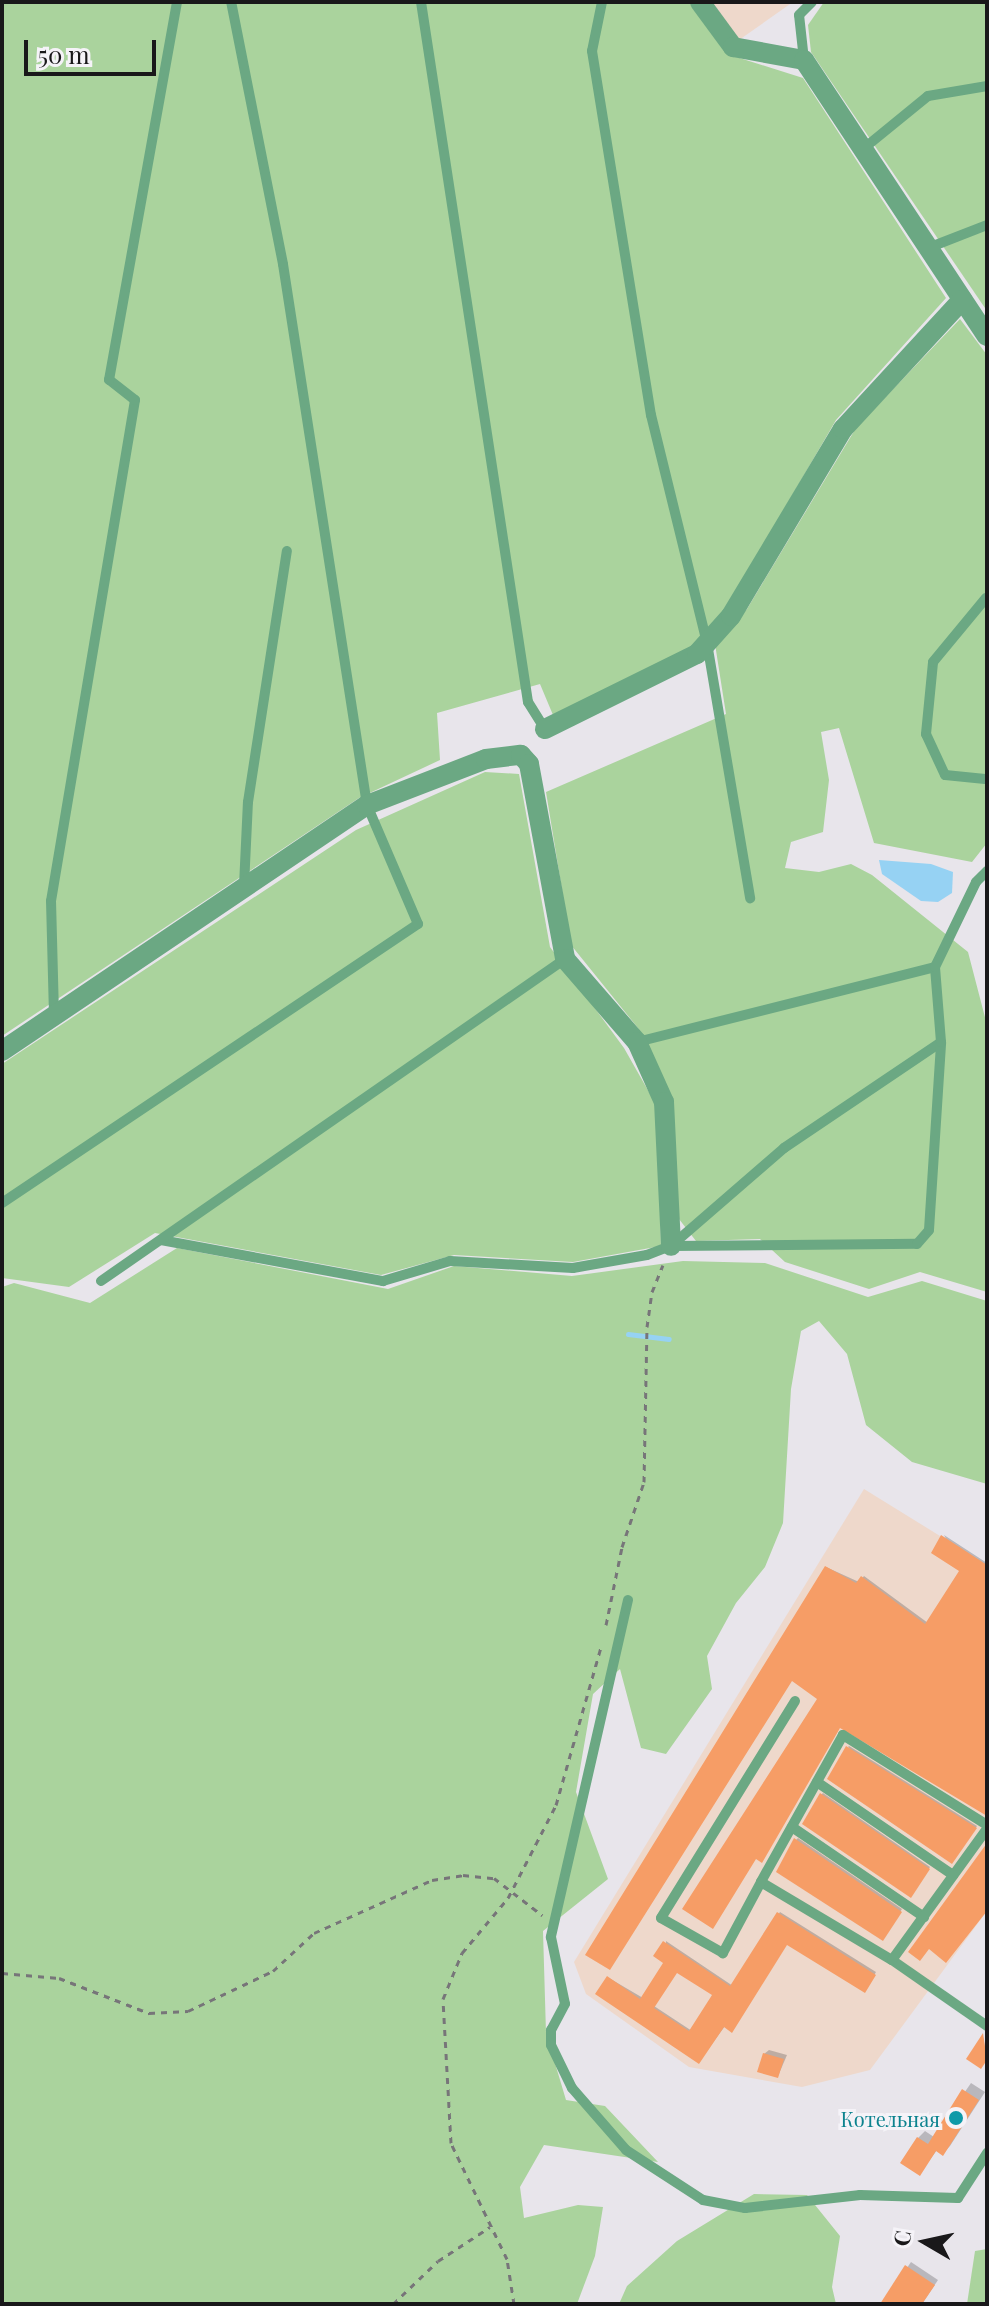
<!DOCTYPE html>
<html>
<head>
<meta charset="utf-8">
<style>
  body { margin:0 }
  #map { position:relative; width:989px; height:2306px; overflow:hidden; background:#e8e5eb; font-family:"Playfair Display",serif }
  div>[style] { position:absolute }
  .industrial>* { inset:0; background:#eed8cb }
  .green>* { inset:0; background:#aad39d }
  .water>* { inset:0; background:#96d2f3 }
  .shadow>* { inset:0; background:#0003 }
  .stream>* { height:5px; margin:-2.5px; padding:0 2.5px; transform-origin:2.5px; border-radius:2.5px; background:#96d2f3 }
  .building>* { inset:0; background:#f69d66 }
  .path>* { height:3px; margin-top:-1.5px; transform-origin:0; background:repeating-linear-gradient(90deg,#777579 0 6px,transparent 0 12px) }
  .service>* { height:10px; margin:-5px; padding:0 5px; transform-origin:5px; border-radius:5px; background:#6ba883 }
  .minor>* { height:20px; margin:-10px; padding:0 10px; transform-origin:10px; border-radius:10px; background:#6ba883 }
  .dots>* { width:22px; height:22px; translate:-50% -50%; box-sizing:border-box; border:4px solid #f5f3f8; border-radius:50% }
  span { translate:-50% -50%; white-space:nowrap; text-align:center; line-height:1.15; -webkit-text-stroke:6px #f5f3f8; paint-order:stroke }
  .culture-label { font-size:20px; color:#0d838f }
  .right { translate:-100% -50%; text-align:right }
  .frame { position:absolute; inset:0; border:4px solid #19181a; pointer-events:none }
  .north { position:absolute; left:885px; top:2202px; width:80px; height:80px; -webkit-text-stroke:6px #f5f3f8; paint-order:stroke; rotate:279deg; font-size:22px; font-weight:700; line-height:32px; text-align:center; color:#19181a }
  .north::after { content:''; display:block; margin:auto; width:28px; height:36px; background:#19181a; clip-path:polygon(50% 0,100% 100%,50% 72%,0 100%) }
  .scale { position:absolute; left:24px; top:40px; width:132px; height:36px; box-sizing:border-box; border:4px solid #19181a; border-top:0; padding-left:10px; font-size:24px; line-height:28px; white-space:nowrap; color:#19181a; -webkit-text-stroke:6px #f5f3f8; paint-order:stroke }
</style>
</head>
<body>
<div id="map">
  <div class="industrial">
    <div style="clip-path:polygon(712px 2px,793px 2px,739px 40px)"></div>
    <div style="clip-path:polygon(864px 1489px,987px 1565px,987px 1911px,870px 2070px,802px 2087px,689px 2067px,586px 1994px,574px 1962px)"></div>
  </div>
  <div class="green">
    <div style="clip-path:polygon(2px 2px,689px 2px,727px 54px,803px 78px,946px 298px,836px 420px,725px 611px,692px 648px,553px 715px,540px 684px,437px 713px,440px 760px,359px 798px,2px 1036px)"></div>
    <div style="clip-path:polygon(824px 2px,987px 2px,987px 311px,811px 52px,808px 25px)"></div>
    <div style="clip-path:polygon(960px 319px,987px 355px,987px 843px,972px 862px,874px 843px,839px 728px,821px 732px,829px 780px,823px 832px,791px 842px,785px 868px,819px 872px,851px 864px,872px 875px,968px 952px,987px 1025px,987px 1292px,920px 1272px,869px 1289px,785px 1262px,760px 1239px,696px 1241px,679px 1219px,671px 1103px,638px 1028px,571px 945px,546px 792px,726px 714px,715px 644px,747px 609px,856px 428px)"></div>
    <div style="clip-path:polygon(485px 772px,519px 774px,550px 947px,624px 1048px,658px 1108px,661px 1246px,573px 1262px,454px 1255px,381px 1275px,155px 1233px,69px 1287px,2px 1278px,2px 1064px,356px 830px)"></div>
    <div style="clip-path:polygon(177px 1248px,388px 1289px,454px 1266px,572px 1276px,683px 1261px,765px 1263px,868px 1297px,922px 1281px,987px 1301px,987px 1484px,912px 1462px,866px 1425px,847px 1354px,819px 1321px,801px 1331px,791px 1389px,783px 1523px,765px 1567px,736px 1603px,707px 1656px,712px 1689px,666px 1754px,641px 1748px,620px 1669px,593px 1694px,576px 1792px,608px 1879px,543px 1931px,546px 2033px,566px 2100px,605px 2106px,658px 2162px,544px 2145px,520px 2187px,524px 2218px,578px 2205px,603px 2207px,595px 2256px,577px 2304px,2px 2304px,2px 1287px,14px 1283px,90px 1303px)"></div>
    <div style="clip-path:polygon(754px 2194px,807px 2195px,840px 2236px,832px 2287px,836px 2304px,619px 2304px,627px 2286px,677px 2241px)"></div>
    <div style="clip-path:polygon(987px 2249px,987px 2304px,967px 2304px,975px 2251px)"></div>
  </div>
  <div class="water">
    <div style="clip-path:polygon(879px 860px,931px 864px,953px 872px,952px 893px,938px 902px,921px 901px,882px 874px)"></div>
  </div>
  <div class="shadow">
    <div style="clip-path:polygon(944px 1535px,987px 1563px,987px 1815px,844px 1725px,836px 1729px,756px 1857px,820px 1698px,792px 1679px,588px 1954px,826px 1567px,859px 1582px,864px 1576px,928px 1623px,962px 1570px)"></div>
    <div style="clip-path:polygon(849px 1746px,977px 1826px,952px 1861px,848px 1747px)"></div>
    <div style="clip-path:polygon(823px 1793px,930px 1867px,912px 1894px,821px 1795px)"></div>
    <div style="clip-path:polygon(798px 1838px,902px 1909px,884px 1937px,796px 1840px)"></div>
    <div style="clip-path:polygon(evenodd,780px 1912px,876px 1972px,866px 1989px,787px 1942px,700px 2060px,609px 1978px,643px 1998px,666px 1962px,666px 1941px,733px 1986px,780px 1912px,677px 1971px,715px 1995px,692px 2031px,654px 2006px,677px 1971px)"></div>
    <div style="clip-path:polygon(983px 2037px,987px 2058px,982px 2065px)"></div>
    <div style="clip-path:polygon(769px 2050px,787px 2055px,778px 2076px,764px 2054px)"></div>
    <div style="clip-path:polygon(971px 2083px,985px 2092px,950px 2146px,943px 2153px,937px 2150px,920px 2173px,918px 2138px,925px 2131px,934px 2137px)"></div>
    <div style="clip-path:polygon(911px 2262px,938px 2280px,922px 2304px,882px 2304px)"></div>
  </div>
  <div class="stream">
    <div style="left:628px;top:1334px;width:41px;rotate:7deg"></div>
  </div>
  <div class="building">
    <div style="clip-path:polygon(941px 1535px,987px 1565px,987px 1816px,840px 1728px,762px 1863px,756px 1859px,713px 1929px,682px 1909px,817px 1699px,792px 1681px,610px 1970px,585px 1955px,825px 1566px,856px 1583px,861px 1576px,925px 1624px,959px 1571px,931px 1553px)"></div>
    <div style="clip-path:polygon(846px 1746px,977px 1828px,952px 1864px,827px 1779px)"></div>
    <div style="clip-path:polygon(820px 1793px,930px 1869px,911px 1898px,802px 1824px)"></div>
    <div style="clip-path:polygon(794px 1838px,902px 1912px,883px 1941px,776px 1872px)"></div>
    <div style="clip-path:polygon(987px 1843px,987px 1911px,946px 1963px,929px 1949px,920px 1961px,908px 1952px)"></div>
    <div style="clip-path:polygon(evenodd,777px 1912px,876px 1975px,865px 1993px,787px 1945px,732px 2033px,724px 2027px,699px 2064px,595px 1994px,607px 1976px,640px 1999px,663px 1963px,653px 1956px,663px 1941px,730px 1986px,777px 1912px,677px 1973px,712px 1995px,689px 2031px,654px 2008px,677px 1973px)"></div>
    <div style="clip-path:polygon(983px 2033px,987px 2060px,981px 2069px,966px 2059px)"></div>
    <div style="clip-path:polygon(763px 2053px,784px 2059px,778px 2078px,757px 2072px)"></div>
    <div style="clip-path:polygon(962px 2089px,979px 2100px,943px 2156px,936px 2151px,920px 2176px,900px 2163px,917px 2137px,928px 2144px)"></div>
    <div style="clip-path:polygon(905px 2265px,935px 2285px,922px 2304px,880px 2304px)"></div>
  </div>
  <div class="path">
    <div style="left:606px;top:1625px;width:80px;rotate:-78.4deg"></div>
    <div style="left:622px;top:1547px;width:69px;rotate:-71.3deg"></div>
    <div style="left:644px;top:1482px;width:155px;rotate:-88.9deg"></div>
    <div style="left:647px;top:1327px;width:35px;rotate:-82deg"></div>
    <div style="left:652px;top:1292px;width:29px;rotate:-68deg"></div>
    <div style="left:2px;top:1973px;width:57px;rotate:5deg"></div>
    <div style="left:59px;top:1978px;width:97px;rotate:21.3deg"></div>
    <div style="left:149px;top:2013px;width:39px;rotate:-3deg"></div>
    <div style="left:188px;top:2011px;width:94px;rotate:-25.2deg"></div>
    <div style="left:273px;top:1971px;width:56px;rotate:-42.8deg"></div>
    <div style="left:314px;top:1933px;width:129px;rotate:-24.2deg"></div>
    <div style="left:432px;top:1880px;width:31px;rotate:-9deg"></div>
    <div style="left:463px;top:1875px;width:31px;rotate:6deg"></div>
    <div style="left:494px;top:1878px;width:61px;rotate:37.6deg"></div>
    <div style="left:393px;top:2304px;width:62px;rotate:-43.7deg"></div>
    <div style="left:438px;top:2261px;width:62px;rotate:-33.2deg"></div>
    <div style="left:514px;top:2304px;width:46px;rotate:-98.8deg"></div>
    <div style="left:507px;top:2259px;width:129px;rotate:-115.8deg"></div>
    <div style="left:451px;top:2143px;width:144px;rotate:-93.2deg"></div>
    <div style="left:443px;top:1999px;width:50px;rotate:-67.6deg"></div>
    <div style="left:462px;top:1953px;width:72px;rotate:-50.1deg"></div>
    <div style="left:508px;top:1898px;width:105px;rotate:-62.7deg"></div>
    <div style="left:556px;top:1805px;width:167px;rotate:-74.1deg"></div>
  </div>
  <div class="service">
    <div style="left:421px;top:2px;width:708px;rotate:81.31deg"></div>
    <div style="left:528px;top:702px;width:32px;rotate:58deg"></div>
    <div style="left:602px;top:2px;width:50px;rotate:101.5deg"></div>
    <div style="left:592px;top:51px;width:369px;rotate:80.8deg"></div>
    <div style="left:651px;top:415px;width:235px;rotate:76.2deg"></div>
    <div style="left:707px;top:643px;width:259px;rotate:80.4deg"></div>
    <div style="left:804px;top:60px;width:45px;rotate:-96.3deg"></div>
    <div style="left:799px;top:15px;width:18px;rotate:-45deg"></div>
    <div style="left:863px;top:149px;width:84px;rotate:-39.2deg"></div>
    <div style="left:928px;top:96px;width:60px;rotate:-9.6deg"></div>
    <div style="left:928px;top:248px;width:63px;rotate:-21.3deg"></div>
    <div style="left:985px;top:779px;width:40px;rotate:-174.3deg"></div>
    <div style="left:945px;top:775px;width:45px;rotate:-114.9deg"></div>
    <div style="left:926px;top:734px;width:72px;rotate:-84.4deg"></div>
    <div style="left:933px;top:662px;width:83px;rotate:-50.4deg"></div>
    <div style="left:244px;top:886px;width:84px;rotate:-87.3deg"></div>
    <div style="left:248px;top:802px;width:254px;rotate:-81.2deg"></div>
    <div style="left:54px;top:1015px;width:114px;rotate:-91.5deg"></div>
    <div style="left:51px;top:901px;width:508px;rotate:-80.48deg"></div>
    <div style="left:135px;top:400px;width:33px;rotate:-142deg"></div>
    <div style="left:109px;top:380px;width:384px;rotate:-79.8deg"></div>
    <div style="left:637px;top:1042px;width:307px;rotate:-14.1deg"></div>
    <div style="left:2px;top:1203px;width:501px;rotate:-33.85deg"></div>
    <div style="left:418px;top:924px;width:129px;rotate:-113.2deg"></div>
    <div style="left:367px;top:805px;width:547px;rotate:-98.83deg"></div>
    <div style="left:283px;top:264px;width:267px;rotate:-101.2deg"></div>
    <div style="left:161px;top:1240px;width:226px;rotate:10.5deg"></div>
    <div style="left:383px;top:1281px;width:70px;rotate:-16.6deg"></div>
    <div style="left:450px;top:1261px;width:123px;rotate:3.3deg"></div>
    <div style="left:573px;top:1268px;width:75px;rotate:-10deg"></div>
    <div style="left:647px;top:1255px;width:26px;rotate:-21deg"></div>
    <div style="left:671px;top:1246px;width:150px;rotate:-40.9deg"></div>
    <div style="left:784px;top:1148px;width:189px;rotate:-34deg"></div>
    <div style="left:671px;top:1246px;width:246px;rotate:-0.5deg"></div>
    <div style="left:917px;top:1244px;width:18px;rotate:-49deg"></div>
    <div style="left:929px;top:1230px;width:188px;rotate:-86.3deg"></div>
    <div style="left:941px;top:1042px;width:75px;rotate:-94.6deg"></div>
    <div style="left:935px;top:967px;width:94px;rotate:-64.2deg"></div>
    <div style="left:976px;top:882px;width:16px;rotate:-45deg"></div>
    <div style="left:101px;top:1281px;width:565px;rotate:-34.76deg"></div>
    <div style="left:628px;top:1600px;width:346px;rotate:102.9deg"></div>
    <div style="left:551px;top:1937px;width:68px;rotate:78.2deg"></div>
    <div style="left:565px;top:2004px;width:30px;rotate:118deg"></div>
    <div style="left:551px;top:2030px;width:15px;rotate:90deg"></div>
    <div style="left:551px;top:2045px;width:48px;rotate:64deg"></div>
    <div style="left:572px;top:2088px;width:82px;rotate:48.9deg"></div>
    <div style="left:626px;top:2150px;width:92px;rotate:33deg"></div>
    <div style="left:703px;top:2200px;width:43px;rotate:10.8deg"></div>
    <div style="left:745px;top:2208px;width:116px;rotate:-6.4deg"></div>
    <div style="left:860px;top:2195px;width:98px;rotate:1.8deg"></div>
    <div style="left:958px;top:2198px;width:54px;rotate:-57.2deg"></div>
    <div style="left:817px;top:1782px;width:165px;rotate:34.4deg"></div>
    <div style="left:987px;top:1825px;width:170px;rotate:-148deg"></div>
    <div style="left:843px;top:1735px;width:168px;rotate:119.2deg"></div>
    <div style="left:761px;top:1882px;width:152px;rotate:30.8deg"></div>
    <div style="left:892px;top:1960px;width:116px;rotate:34.8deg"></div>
    <div style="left:792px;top:1827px;width:160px;rotate:34.3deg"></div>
    <div style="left:761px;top:1882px;width:81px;rotate:118.2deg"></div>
    <div style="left:723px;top:1953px;width:71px;rotate:-150.6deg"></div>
    <div style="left:661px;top:1918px;width:255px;rotate:-58.3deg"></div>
    <div style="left:892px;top:1960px;width:162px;rotate:-54.1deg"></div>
  </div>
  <div class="minor">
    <div style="left:700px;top:2px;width:56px;rotate:53.7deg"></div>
    <div style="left:733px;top:47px;width:72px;rotate:10.4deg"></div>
    <div style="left:804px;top:60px;width:331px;rotate:56.5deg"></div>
    <div style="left:545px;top:729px;width:169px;rotate:-26.3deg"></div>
    <div style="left:697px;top:654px;width:51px;rotate:-48.2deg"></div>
    <div style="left:731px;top:616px;width:218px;rotate:-59.1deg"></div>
    <div style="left:843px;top:429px;width:176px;rotate:-47.3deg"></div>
    <div style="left:2px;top:1051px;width:440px;rotate:-34deg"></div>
    <div style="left:367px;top:805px;width:128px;rotate:-21.1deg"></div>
    <div style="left:486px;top:759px;width:35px;rotate:-7deg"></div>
    <div style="left:521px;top:755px;width:12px;rotate:48deg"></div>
    <div style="left:529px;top:764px;width:198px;rotate:79.5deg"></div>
    <div style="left:565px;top:959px;width:110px;rotate:49.1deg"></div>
    <div style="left:637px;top:1042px;width:66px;rotate:65.8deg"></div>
    <div style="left:664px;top:1102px;width:144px;rotate:87.2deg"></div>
  </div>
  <div class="dots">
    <div style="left:956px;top:2118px;background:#0f9aa8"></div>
  </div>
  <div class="culture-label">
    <span class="right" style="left:940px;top:2118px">Котельная</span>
  </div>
  <div class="frame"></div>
  <div class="north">С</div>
  <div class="scale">50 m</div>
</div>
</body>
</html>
